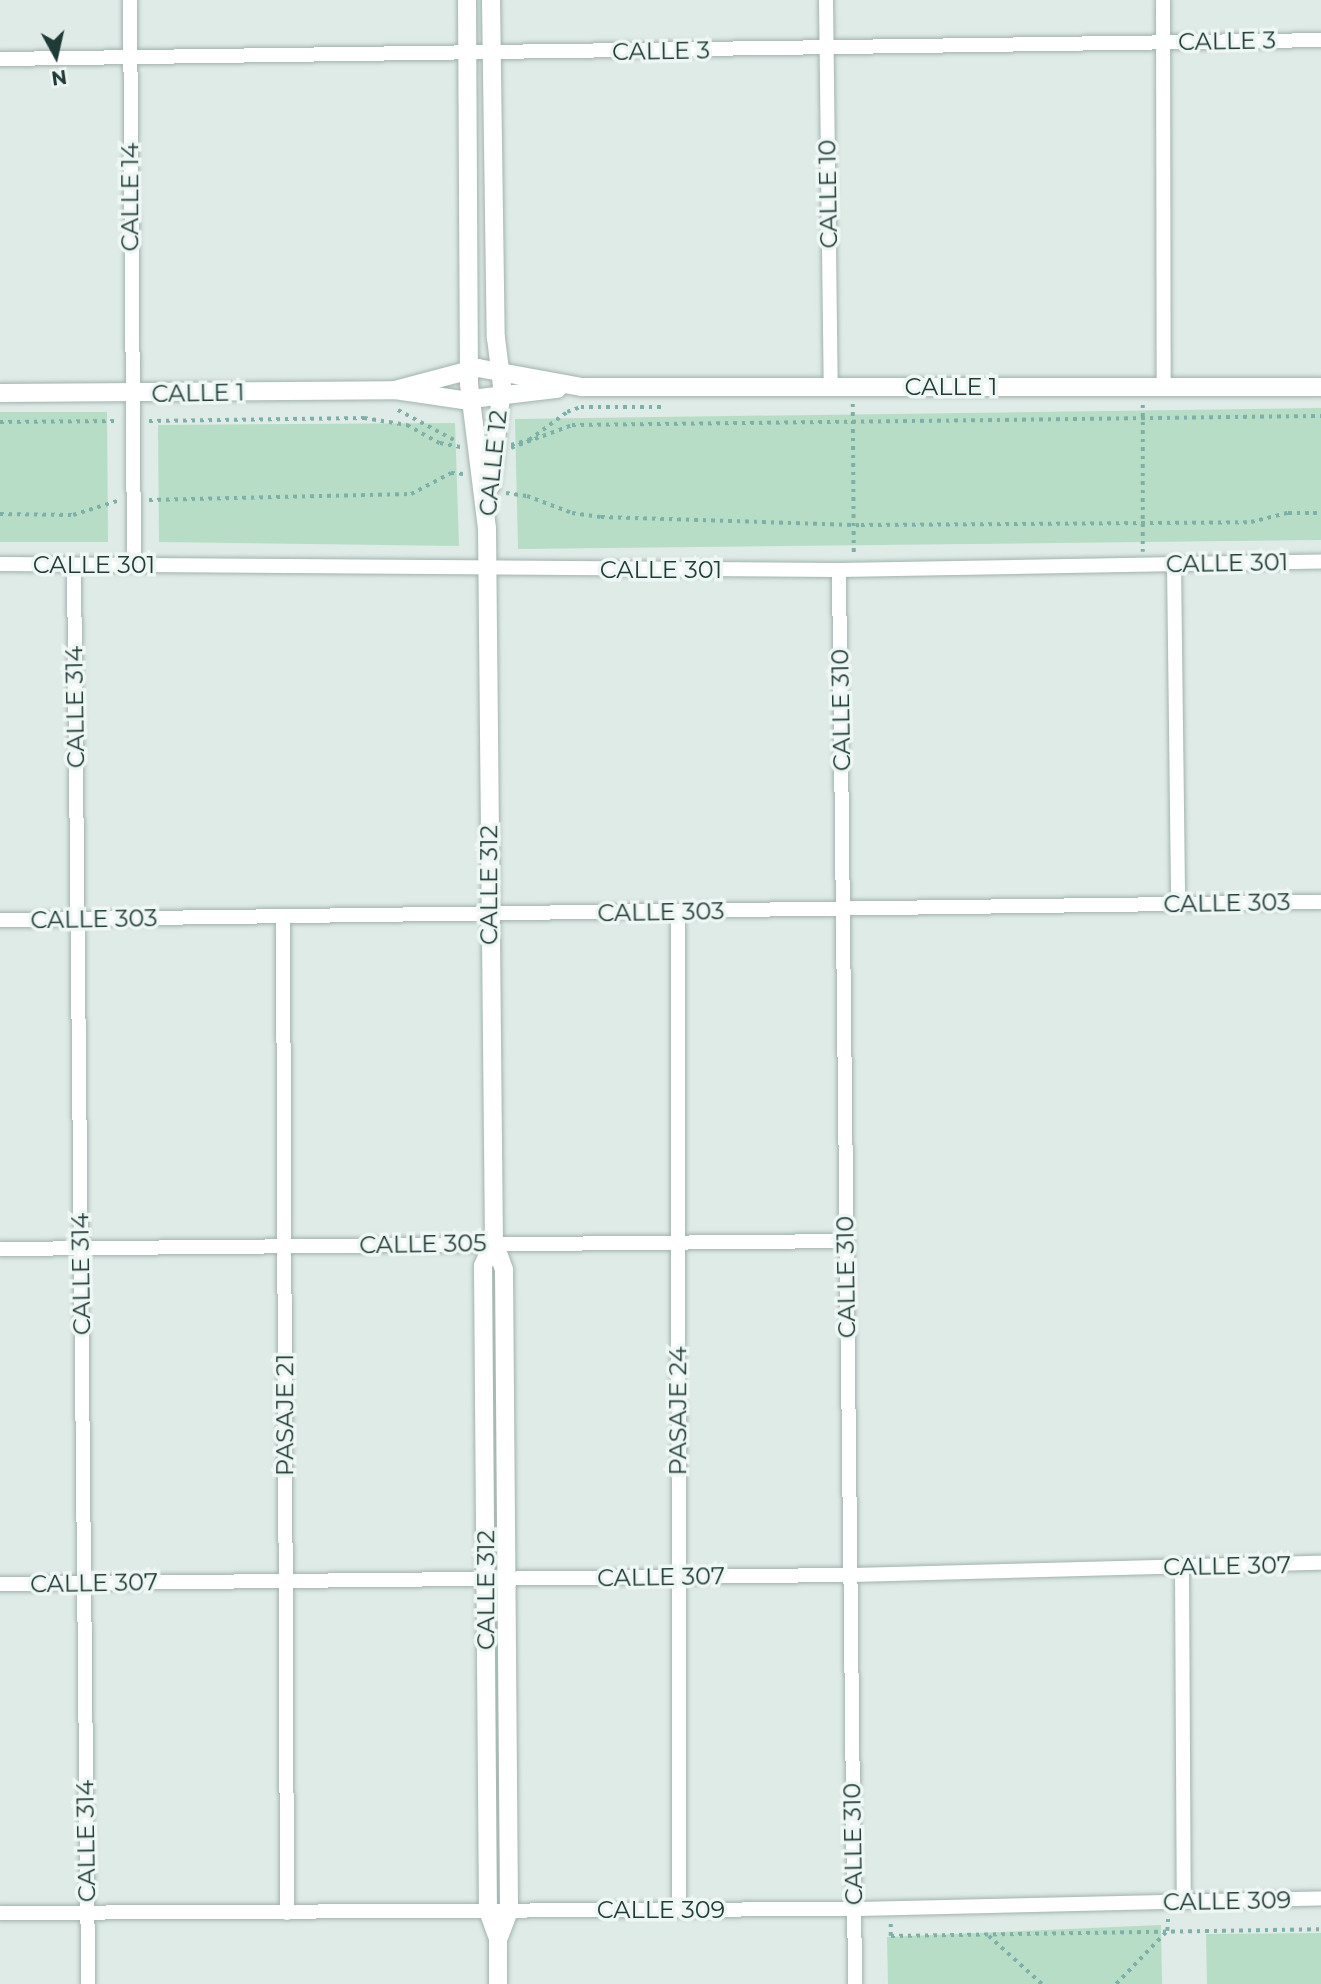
<!DOCTYPE html>
<html>
<head>
<meta charset="utf-8">
<style>
  body { margin:0 }
  #map { position:relative; width:1321px; height:1984px; overflow:hidden; background:#dfebe7; font-family:Montserrat,sans-serif }
  div>[style] { position:absolute }
  .green>* { inset:0; background:#b7ddc6 }
  .path>* { height:3.5px; margin-top:-1.75px; transform-origin:0; background:repeating-linear-gradient(90deg,#7eb0a7 0 3.5px,transparent 0 8.5px) }
  .roads { filter:drop-shadow(0 0 2px #a2b3af) drop-shadow(0 0 2px #a2b3af) }
  .minor>* { height:14px; margin:-7px; padding:0 7px; transform-origin:7px; border-radius:7px; background:#fff }
  .tertiary>* { height:18px; margin:-9px; padding:0 9px; transform-origin:9px; border-radius:9px; background:#fff }
  span { translate:-50% -50%; white-space:nowrap; text-align:center; line-height:1.15; -webkit-text-stroke:7px #eff7f4; paint-order:stroke }
  .street-label { font-size:24px; color:#1f3b37 }
  .north { position:absolute; left:21px; top:21px; width:70px; height:70px; -webkit-text-stroke:5px #eff7f4; paint-order:stroke; rotate:172deg; font-size:19px; font-weight:700; line-height:28px; text-align:center; color:#1f3b37 }
  .north::after { content:''; display:block; margin:auto; width:24px; height:32px; background:#1f3b37; clip-path:polygon(50% 0,100% 100%,50% 72%,0 100%) }
</style>
</head>
<body>
<div id="map">
  <div class="green">
    <div style="clip-path:polygon(1321px 408px,1321px 540px,518px 549px,515px 419px)"></div>
    <div style="clip-path:polygon(0 412px,107px 412px,108px 542px,0 542px)"></div>
    <div style="clip-path:polygon(455px 423px,459px 546px,159px 542px,158px 425px)"></div>
    <div style="clip-path:polygon(1161px 1925px,1162px 1984px,888px 1984px,887px 1937px)"></div>
    <div style="clip-path:polygon(1321px 1933px,1321px 1984px,1207px 1984px,1206px 1934px)"></div>
  </div>
  <div class="path">
    <div style="left:853px;top:404px;width:150px;rotate:89.6deg"></div>
    <div style="left:1143px;top:405px;width:147px;rotate:90deg"></div>
    <div style="left:398px;top:410px;width:68px;rotate:28.1deg"></div>
    <div style="left:149px;top:421px;width:215px;rotate:-0.8deg"></div>
    <div style="left:364px;top:418px;width:44px;rotate:9.2deg"></div>
    <div style="left:407px;top:425px;width:38px;rotate:29deg"></div>
    <div style="left:440px;top:443px;width:21px;rotate:11deg"></div>
    <div style="left:0;top:422px;width:117px;rotate:-0.5deg"></div>
    <div style="left:511px;top:445px;width:19px;rotate:-16deg"></div>
    <div style="left:529px;top:440px;width:47px;rotate:-36.4deg"></div>
    <div style="left:567px;top:412px;width:15px;rotate:-20deg"></div>
    <div style="left:581px;top:407px;width:83px"></div>
    <div style="left:511px;top:448px;width:65px;rotate:-20.7deg"></div>
    <div style="left:572px;top:425px;width:749px;rotate:-0.69deg"></div>
    <div style="left:506px;top:493px;width:21px;rotate:8deg"></div>
    <div style="left:527px;top:496px;width:48px;rotate:20.7deg"></div>
    <div style="left:572px;top:513px;width:29px;rotate:8deg"></div>
    <div style="left:601px;top:517px;width:260px;rotate:1.8deg"></div>
    <div style="left:861px;top:525px;width:390px;rotate:-0.4deg"></div>
    <div style="left:1251px;top:522px;width:38px;rotate:-14deg"></div>
    <div style="left:1288px;top:513px;width:33px"></div>
    <div style="left:149px;top:500px;width:262px;rotate:-1.3deg"></div>
    <div style="left:411px;top:494px;width:45px;rotate:-27.7deg"></div>
    <div style="left:451px;top:473px;width:13px;rotate:4deg"></div>
    <div style="left:0;top:514px;width:73px;rotate:0.8deg"></div>
    <div style="left:73px;top:515px;width:49px;rotate:-17.7deg"></div>
    <div style="left:891px;top:1924px;width:12px;rotate:90deg"></div>
    <div style="left:891px;top:1936px;width:430px;rotate:-0.9deg"></div>
    <div style="left:989px;top:1936px;width:72px;rotate:42.2deg"></div>
    <div style="left:1116px;top:1984px;width:74px;rotate:-46.1deg"></div>
    <div style="left:1167px;top:1931px;width:15px;rotate:-86deg"></div>
  </div>
  <div class="roads">
    <div class="minor">
      <div style="left:130px;top:0;width:565px;rotate:89.59deg"></div>
      <div style="left:826px;top:0;width:388px;rotate:89.3deg"></div>
      <div style="left:1163px;top:0;width:386px;rotate:89.9deg"></div>
      <div style="left:0;top:59px;width:1321px;rotate:-0.82deg"></div>
      <div style="left:1174px;top:563px;width:341px;rotate:89.3deg"></div>
      <div style="left:0;top:564px;width:839px;rotate:0.41deg"></div>
      <div style="left:839px;top:570px;width:482px;rotate:-1deg"></div>
      <div style="left:74px;top:565px;width:1419px;rotate:89.43deg"></div>
      <div style="left:839px;top:570px;width:1414px;rotate:89.35deg"></div>
      <div style="left:678px;top:912px;width:997px;rotate:89.94deg"></div>
      <div style="left:283px;top:917px;width:996px;rotate:89.77deg"></div>
      <div style="left:0;top:920px;width:1321px;rotate:-0.78deg"></div>
      <div style="left:0;top:1249px;width:846px;rotate:-0.54deg"></div>
      <div style="left:1182px;top:1567px;width:335px;rotate:89.7deg"></div>
      <div style="left:0;top:1584px;width:851px;rotate:-0.61deg"></div>
      <div style="left:851px;top:1575px;width:470px;rotate:-1.5deg"></div>
      <div style="left:0;top:1913px;width:854px;rotate:-0.27deg"></div>
      <div style="left:854px;top:1909px;width:467px;rotate:-1.3deg"></div>
    </div>
    <div class="tertiary">
      <div style="left:467px;top:0;width:384px;rotate:89.7deg"></div>
      <div style="left:469px;top:384px;width:145px;rotate:82.9deg"></div>
      <div style="left:487px;top:528px;width:714px;rotate:89.44deg"></div>
      <div style="left:494px;top:1242px;width:30px;rotate:70deg"></div>
      <div style="left:504px;top:1270px;width:641px;rotate:89.55deg"></div>
      <div style="left:509px;top:1911px;width:30px;rotate:111deg"></div>
      <div style="left:491px;top:0;width:338px;rotate:89.2deg"></div>
      <div style="left:496px;top:338px;width:48px;rotate:82.9deg"></div>
      <div style="left:502px;top:386px;width:100px;rotate:96.3deg"></div>
      <div style="left:395px;top:390px;width:86px;rotate:-14.8deg"></div>
      <div style="left:478px;top:368px;width:106px;rotate:10.4deg"></div>
      <div style="left:582px;top:387px;width:739px"></div>
      <div style="left:0;top:393px;width:395px;rotate:-0.4deg"></div>
      <div style="left:395px;top:390px;width:69px;rotate:8.4deg"></div>
      <div style="left:463px;top:400px;width:95px;rotate:-6.7deg"></div>
      <div style="left:494px;top:1242px;width:26px;rotate:115deg"></div>
      <div style="left:483px;top:1266px;width:645px;rotate:89.56deg"></div>
      <div style="left:488px;top:1911px;width:30px;rotate:70deg"></div>
      <div style="left:498px;top:1939px;width:45px;rotate:90deg"></div>
    </div>
  </div>
  <div class="street-label">
    <span style="left:1227px;top:41px;rotate:-1deg">CALLE 3</span>
    <span style="left:661px;top:51px;rotate:-1deg">CALLE 3</span>
    <span style="left:828px;top:194px;rotate:-91deg">CALLE 10</span>
    <span style="left:130px;top:197px;rotate:-90deg">CALLE 14</span>
    <span style="left:951px;top:387px">CALLE 1</span>
    <span style="left:198px;top:393px;rotate:-1deg">CALLE 1</span>
    <span style="left:493px;top:463px;rotate:-84deg">CALLE 12</span>
    <span style="left:1227px;top:563px;rotate:-1deg">CALLE 301</span>
    <span style="left:94px;top:565px">CALLE 301</span>
    <span style="left:661px;top:570px">CALLE 301</span>
    <span style="left:75px;top:707px;rotate:-91deg">CALLE 314</span>
    <span style="left:841px;top:710px;rotate:-91deg">CALLE 310</span>
    <span style="left:489px;top:885px;rotate:-90deg">CALLE 312</span>
    <span style="left:1227px;top:903px;rotate:-1deg">CALLE 303</span>
    <span style="left:661px;top:912px;rotate:-1deg">CALLE 303</span>
    <span style="left:94px;top:919px;rotate:-1deg">CALLE 303</span>
    <span style="left:423px;top:1244px;rotate:-1deg">CALLE 305</span>
    <span style="left:81px;top:1274px;rotate:-91deg">CALLE 314</span>
    <span style="left:846px;top:1277px;rotate:-91deg">CALLE 310</span>
    <span style="left:678px;top:1411px;rotate:-90deg">PASAJE 24</span>
    <span style="left:285px;top:1415px;rotate:-90deg">PASAJE 21</span>
    <span style="left:1227px;top:1566px;rotate:-1deg">CALLE 307</span>
    <span style="left:661px;top:1577px;rotate:-1deg">CALLE 307</span>
    <span style="left:94px;top:1583px;rotate:-1deg">CALLE 307</span>
    <span style="left:486px;top:1590px;rotate:-90deg">CALLE 312</span>
    <span style="left:86px;top:1841px;rotate:-91deg">CALLE 314</span>
    <span style="left:853px;top:1844px;rotate:-91deg">CALLE 310</span>
    <span style="left:1227px;top:1901px;rotate:-1deg">CALLE 309</span>
    <span style="left:661px;top:1910px">CALLE 309</span>
  </div>
  <div class="north">N</div>
</div>
</body>
</html>
